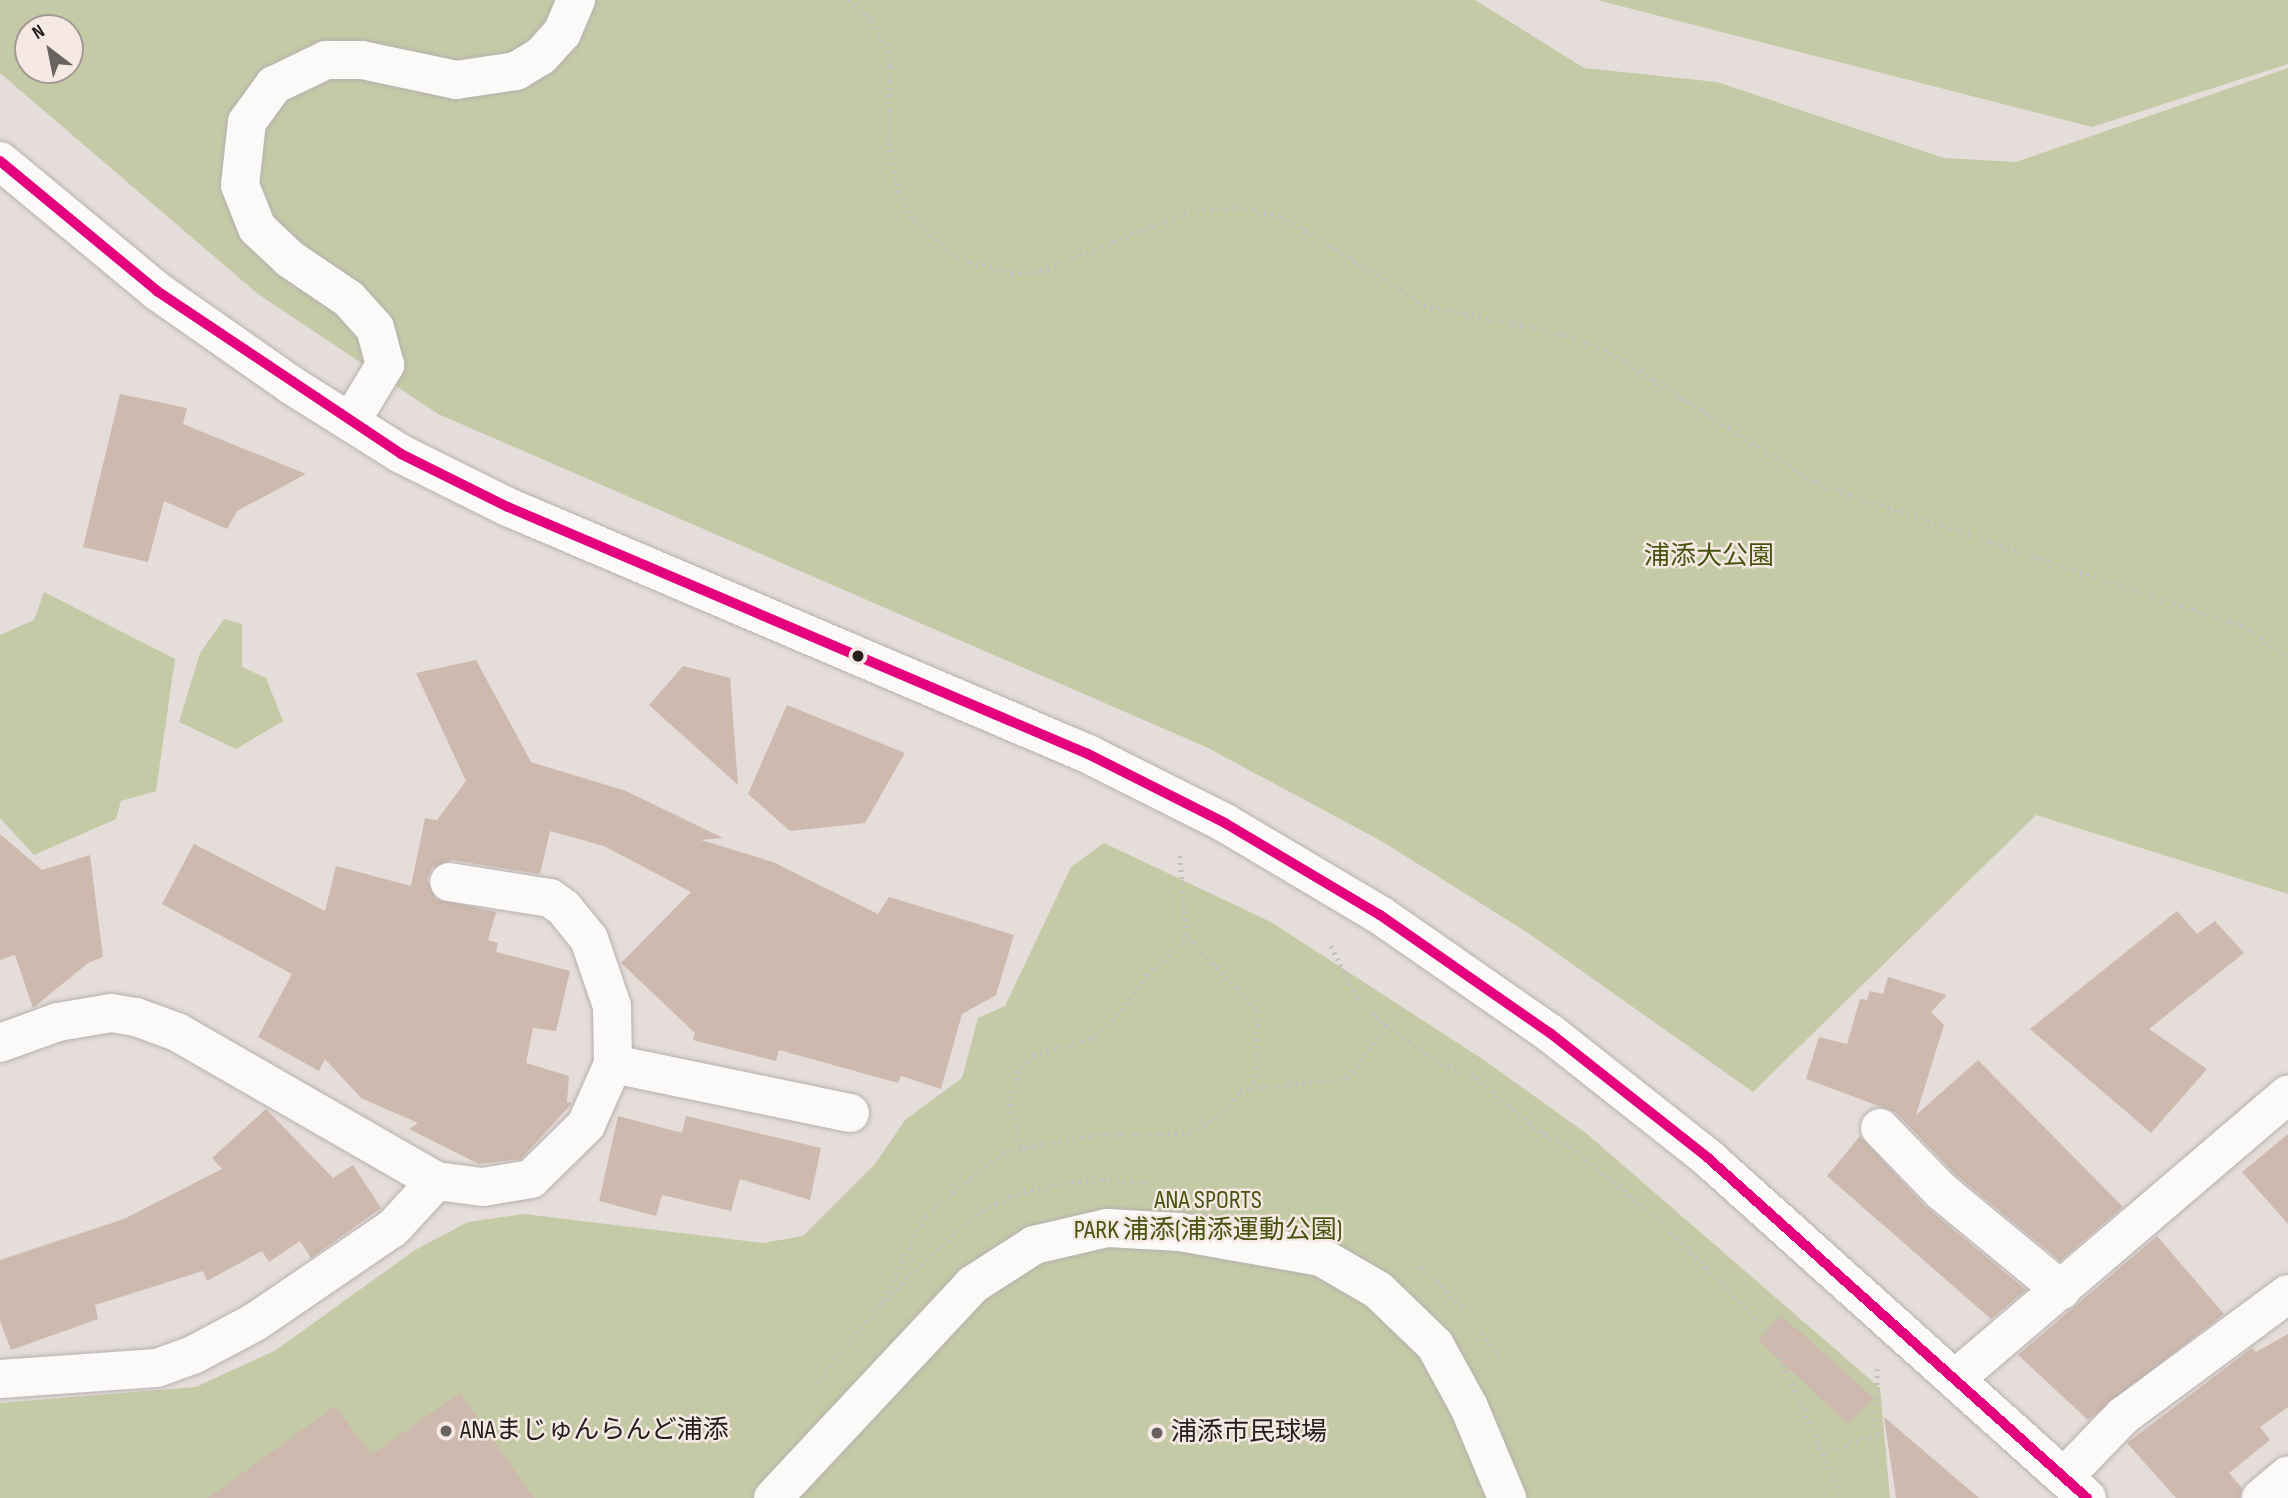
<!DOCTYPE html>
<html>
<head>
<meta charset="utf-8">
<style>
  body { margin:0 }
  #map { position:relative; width:2288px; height:1498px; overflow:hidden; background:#e5ddda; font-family:"Sofia Sans Condensed","Noto Sans JP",sans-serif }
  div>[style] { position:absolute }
  .green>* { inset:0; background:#c5caa6 }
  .building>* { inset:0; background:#cdb9ad }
  .path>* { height:4.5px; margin-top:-2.25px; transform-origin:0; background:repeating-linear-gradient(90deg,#c2c0be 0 2px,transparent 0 7px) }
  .roads { filter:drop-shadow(0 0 2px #b6b0af) drop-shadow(0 0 2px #b6b0af) }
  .minor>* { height:38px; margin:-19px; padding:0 19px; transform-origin:19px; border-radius:19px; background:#fbfaf9 }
  .major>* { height:38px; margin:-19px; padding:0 19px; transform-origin:19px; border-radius:19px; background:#fbfaf9 }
  .bus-1>* { height:10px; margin:-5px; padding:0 5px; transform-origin:5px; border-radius:5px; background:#e5007d }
  .dots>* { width:19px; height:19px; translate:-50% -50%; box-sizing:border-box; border:4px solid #f6e8e3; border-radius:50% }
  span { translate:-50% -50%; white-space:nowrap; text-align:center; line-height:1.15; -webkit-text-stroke:5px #f6e8e3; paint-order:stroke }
  .park-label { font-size:26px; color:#46540f }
  .poi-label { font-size:26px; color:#25201f }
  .left { translate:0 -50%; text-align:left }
  .north { position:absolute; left:14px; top:14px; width:70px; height:70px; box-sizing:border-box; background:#f6e8e3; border:2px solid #a29895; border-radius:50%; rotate:328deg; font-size:19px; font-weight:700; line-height:28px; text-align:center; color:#25201f }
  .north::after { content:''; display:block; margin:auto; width:24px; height:32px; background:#686260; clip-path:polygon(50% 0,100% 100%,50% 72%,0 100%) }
</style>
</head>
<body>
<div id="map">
  <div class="green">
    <div style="clip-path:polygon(evenodd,0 0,1475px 0,1584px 68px,1717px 82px,1944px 158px,2016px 162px,2288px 68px,2288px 894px,2036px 815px,1753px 1092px,1531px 935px,1383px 842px,1206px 747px,438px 414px,258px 294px,0 73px,0 0,28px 28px,70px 28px,70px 70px,28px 70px,28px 28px)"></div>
    <div style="clip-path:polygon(1597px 0,2288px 0,2288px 64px,2092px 127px)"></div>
    <div style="clip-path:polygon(44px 592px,175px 659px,156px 791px,121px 801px,116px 819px,34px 855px,0 818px,0 635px,34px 620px)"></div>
    <div style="clip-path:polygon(224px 619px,242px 624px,242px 667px,266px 678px,283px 721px,236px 749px,179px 722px,200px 653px)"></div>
    <div style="clip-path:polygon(1104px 843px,1271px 922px,1484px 1060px,1587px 1134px,1880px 1388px,1890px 1498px,0 1498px,0 1403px,196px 1387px,276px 1350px,415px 1250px,468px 1222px,524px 1214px,763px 1243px,803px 1236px,875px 1164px,905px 1120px,962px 1078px,978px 1018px,1005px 1006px,1071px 867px)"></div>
  </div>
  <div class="building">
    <div style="clip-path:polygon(120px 394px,187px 408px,183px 424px,306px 474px,237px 511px,227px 529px,164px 501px,148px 562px,83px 547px)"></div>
    <div style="clip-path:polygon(476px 660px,531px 762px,626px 791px,723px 838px,701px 840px,773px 862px,878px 914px,889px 897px,1014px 935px,996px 995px,962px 1014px,941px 1089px,901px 1076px,898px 1083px,779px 1050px,776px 1061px,693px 1040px,695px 1033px,621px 963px,691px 892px,604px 846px,550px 831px,540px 874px,452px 860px,432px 868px,427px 879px,436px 899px,496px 912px,488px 940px,498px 943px,496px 952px,570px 971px,556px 1031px,533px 1028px,526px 1063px,569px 1076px,567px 1102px,572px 1103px,521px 1159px,479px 1164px,409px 1129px,418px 1123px,361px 1098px,325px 1059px,319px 1071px,258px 1037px,292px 974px,162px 904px,194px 844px,325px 911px,336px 866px,411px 886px,425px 818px,437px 820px,466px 781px,416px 673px)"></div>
    <div style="clip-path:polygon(683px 666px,730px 678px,738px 785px,649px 705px)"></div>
    <div style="clip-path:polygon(787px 705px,905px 753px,865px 823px,790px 831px,748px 794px)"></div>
    <div style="clip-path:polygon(0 834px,42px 870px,90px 855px,103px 957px,88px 963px,33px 1008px,15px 955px,0 960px)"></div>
    <div style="clip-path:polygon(2177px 911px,2197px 934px,2215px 921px,2244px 953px,2149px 1029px,2207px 1069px,2151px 1133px,2030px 1029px)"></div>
    <div style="clip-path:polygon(1888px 977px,1947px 995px,1931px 1012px,1944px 1025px,1916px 1115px,1978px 1060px,2123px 1207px,2060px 1261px,1956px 1175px,1895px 1112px,1806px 1079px,1819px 1037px,1847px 1044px,1860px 999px,1867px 1000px,1870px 991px,1883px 994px)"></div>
    <div style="clip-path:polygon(266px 1109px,333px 1178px,353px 1165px,381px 1208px,311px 1258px,300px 1241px,269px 1262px,262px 1251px,207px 1281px,203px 1271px,95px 1305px,98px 1319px,11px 1350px,0 1321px,0 1260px,124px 1219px,222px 1169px,212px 1158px)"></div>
    <div style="clip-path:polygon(618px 1116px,682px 1133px,686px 1116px,821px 1148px,810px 1200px,740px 1179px,731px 1211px,662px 1195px,656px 1216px,599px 1201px)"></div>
    <div style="clip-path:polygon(2288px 1134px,2288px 1224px,2242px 1172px)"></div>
    <div style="clip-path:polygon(1860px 1136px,1925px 1206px,2026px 1290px,1991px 1319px,1827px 1176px)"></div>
    <div style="clip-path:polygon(2157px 1236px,2224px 1314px,2088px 1420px,2018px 1355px)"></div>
    <div style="clip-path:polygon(1781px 1315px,1874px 1398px,1848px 1424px,1758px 1340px)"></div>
    <div style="clip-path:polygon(2288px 1334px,2288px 1407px,2260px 1427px,2270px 1440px,2229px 1473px,2242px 1488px,2240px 1498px,2176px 1498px,2127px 1443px,2252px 1348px,2256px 1352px)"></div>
    <div style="clip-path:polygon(460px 1393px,534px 1498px,208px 1498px,335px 1406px,371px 1455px)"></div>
    <div style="clip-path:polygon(1884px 1417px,1979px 1498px,1896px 1498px)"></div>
  </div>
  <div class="path">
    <div style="left:848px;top:0;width:32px;rotate:41deg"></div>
    <div style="left:872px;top:21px;width:26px;rotate:61deg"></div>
    <div style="left:885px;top:44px;width:24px;rotate:78deg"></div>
    <div style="left:890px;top:67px;width:76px;rotate:91.5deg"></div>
    <div style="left:888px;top:143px;width:56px;rotate:77.7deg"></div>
    <div style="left:900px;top:198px;width:27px;rotate:59deg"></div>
    <div style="left:914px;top:221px;width:55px;rotate:40.6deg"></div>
    <div style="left:956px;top:257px;width:58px;rotate:15.9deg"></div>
    <div style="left:1012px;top:273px;width:29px;rotate:-4deg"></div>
    <div style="left:1041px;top:271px;width:161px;rotate:-21.9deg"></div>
    <div style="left:1190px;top:211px;width:47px;rotate:-4.9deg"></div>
    <div style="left:1237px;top:207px;width:45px;rotate:11.6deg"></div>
    <div style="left:1281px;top:216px;width:168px;rotate:31.9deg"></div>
    <div style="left:1424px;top:305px;width:144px;rotate:12deg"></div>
    <div style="left:1565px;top:335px;width:41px;rotate:19.7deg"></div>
    <div style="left:1604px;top:349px;width:250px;rotate:32.4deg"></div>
    <div style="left:1815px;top:483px;width:450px;rotate:18.5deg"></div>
    <div style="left:2242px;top:626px;width:55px;rotate:34deg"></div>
    <div style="left:1180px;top:856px;width:81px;rotate:85.1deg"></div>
    <div style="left:1187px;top:937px;width:103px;rotate:45.8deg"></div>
    <div style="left:1259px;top:1011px;width:76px;rotate:94.5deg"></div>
    <div style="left:1331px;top:946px;width:58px;rotate:63.4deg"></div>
    <div style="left:1357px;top:998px;width:33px;rotate:45deg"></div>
    <div style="left:1380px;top:1021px;width:75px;rotate:35.2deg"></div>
    <div style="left:1441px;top:1064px;width:37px;rotate:22deg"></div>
    <div style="left:1475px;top:1078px;width:89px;rotate:39.6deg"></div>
    <div style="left:1544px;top:1135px;width:27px;rotate:24deg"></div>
    <div style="left:1569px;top:1146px;width:112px;rotate:39.2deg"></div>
    <div style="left:1656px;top:1217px;width:161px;rotate:45.5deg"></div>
    <div style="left:1769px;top:1332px;width:181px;rotate:66.3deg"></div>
    <div style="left:1019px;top:1147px;width:49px;rotate:-101.8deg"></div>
    <div style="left:1009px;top:1099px;width:28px;rotate:-71deg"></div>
    <div style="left:1018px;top:1073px;width:24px;rotate:-52deg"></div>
    <div style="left:1033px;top:1054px;width:59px;rotate:-14.7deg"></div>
    <div style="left:1090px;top:1039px;width:28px;rotate:-39deg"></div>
    <div style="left:1112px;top:1021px;width:58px;rotate:-52.7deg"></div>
    <div style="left:1147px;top:975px;width:55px;rotate:-43.5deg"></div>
    <div style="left:1421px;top:1266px;width:64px;rotate:44.4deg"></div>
    <div style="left:883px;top:1300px;width:96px;rotate:-64deg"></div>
    <div style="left:925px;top:1214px;width:101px;rotate:-37.8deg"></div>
    <div style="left:1005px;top:1152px;width:88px;rotate:-11.2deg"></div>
    <div style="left:1091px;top:1135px;width:99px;rotate:-1.2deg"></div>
    <div style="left:1190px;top:1133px;width:41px;rotate:-31deg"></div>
    <div style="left:1225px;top:1112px;width:27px;rotate:-56deg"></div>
    <div style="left:1240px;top:1090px;width:109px;rotate:-6.3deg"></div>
    <div style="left:1348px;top:1078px;width:65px;rotate:-54.4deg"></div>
    <div style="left:1479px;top:1326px;width:43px;rotate:61.1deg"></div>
    <div style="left:816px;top:1382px;width:102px;rotate:-50.2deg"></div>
    <div style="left:881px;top:1304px;width:125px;rotate:-44deg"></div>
    <div style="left:971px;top:1217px;width:45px;rotate:-27.7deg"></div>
    <div style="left:1011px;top:1196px;width:41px;rotate:-15.4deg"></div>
    <div style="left:1051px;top:1185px;width:52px;rotate:-6.6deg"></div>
    <div style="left:1103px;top:1179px;width:49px;rotate:4.7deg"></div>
    <div style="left:1823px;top:1453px;width:57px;rotate:-19.4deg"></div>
    <div style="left:1877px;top:1434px;width:65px;rotate:-90deg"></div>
  </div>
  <div class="roads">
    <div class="minor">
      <div style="left:351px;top:421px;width:66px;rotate:-58.7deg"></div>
      <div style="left:385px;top:365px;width:38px;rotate:-105deg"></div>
      <div style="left:375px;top:328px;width:39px;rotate:-132deg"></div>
      <div style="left:349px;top:299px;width:71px;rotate:-145.9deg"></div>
      <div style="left:290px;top:259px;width:45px;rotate:-136.8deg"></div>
      <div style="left:257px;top:228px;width:46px;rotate:-111.6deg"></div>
      <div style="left:240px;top:185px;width:63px;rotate:-83.7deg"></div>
      <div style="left:247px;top:122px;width:46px;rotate:-53.9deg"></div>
      <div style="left:274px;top:85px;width:58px;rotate:-25.7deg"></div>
      <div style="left:326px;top:60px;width:36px"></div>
      <div style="left:362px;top:60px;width:96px;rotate:12deg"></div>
      <div style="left:456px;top:80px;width:61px;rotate:-8.5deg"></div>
      <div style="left:516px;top:71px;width:29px;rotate:-31deg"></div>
      <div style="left:541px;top:56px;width:31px;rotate:-48deg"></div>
      <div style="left:562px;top:33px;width:36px;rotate:-67deg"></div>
      <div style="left:0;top:1043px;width:62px;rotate:-19.9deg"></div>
      <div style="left:58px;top:1022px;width:54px;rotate:-9.6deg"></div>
      <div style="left:111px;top:1013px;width:25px;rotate:9deg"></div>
      <div style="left:136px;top:1017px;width:44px;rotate:20.1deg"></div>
      <div style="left:177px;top:1032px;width:299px;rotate:29.9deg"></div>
      <div style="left:436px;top:1181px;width:47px;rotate:7.3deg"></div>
      <div style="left:483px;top:1187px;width:49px;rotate:-9.5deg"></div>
      <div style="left:531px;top:1179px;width:77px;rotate:-44.5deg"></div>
      <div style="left:586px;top:1125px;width:67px;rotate:-66.1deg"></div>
      <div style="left:613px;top:1064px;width:58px;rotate:-91deg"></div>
      <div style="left:612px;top:1006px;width:71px;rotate:-108.9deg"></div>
      <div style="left:589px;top:939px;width:40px;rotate:-129deg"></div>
      <div style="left:564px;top:908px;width:17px;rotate:-144deg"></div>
      <div style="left:550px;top:898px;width:102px;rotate:-171deg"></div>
      <div style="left:613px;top:1064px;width:242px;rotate:11.7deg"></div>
      <div style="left:1880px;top:1128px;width:88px;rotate:45.9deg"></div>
      <div style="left:1941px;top:1191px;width:156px;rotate:39.5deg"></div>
      <div style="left:0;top:1379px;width:157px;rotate:-4deg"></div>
      <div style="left:157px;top:1368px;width:38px;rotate:-20deg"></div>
      <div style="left:193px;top:1355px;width:70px;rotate:-28deg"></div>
      <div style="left:255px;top:1322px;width:167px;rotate:-34.3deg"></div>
      <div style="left:393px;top:1228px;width:64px;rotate:-47.5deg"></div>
      <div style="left:1955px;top:1379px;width:438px;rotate:-40.5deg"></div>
      <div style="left:2064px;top:1477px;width:85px;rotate:-46deg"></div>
      <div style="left:2123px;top:1416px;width:205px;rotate:-36.5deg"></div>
      <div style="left:773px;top:1498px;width:291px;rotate:-46.9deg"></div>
      <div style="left:972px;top:1285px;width:74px;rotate:-32.8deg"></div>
      <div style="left:1034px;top:1245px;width:75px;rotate:-13.1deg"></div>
      <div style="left:1107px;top:1228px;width:73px;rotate:3.1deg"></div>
      <div style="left:1180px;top:1232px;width:143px;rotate:10.1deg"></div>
      <div style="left:1321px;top:1257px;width:66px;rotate:30.1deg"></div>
      <div style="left:1378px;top:1290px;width:79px;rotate:44deg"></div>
      <div style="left:1435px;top:1345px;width:71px;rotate:61.3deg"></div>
      <div style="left:1469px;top:1407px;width:99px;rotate:67.3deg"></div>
      <div style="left:2261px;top:1498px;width:35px;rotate:-40deg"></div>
    </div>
    <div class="major">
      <div style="left:0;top:161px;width:204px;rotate:39.6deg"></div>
      <div style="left:157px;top:291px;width:164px;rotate:35deg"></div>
      <div style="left:291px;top:385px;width:130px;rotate:32.1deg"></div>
      <div style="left:401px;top:454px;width:119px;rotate:26.4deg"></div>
      <div style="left:508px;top:507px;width:630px;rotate:23.07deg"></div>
      <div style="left:1088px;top:754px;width:153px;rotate:26.7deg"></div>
      <div style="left:1225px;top:823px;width:180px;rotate:30.7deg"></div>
      <div style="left:1380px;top:915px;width:207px;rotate:34.8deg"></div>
      <div style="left:1550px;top:1033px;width:201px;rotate:38.3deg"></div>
      <div style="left:1708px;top:1158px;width:509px;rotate:41.9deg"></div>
    </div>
  </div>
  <div class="bus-1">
    <div style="left:0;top:161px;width:204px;rotate:39.6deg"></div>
    <div style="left:157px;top:291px;width:293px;rotate:33.7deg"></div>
    <div style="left:401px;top:454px;width:119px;rotate:26.4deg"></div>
    <div style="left:508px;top:507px;width:630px;rotate:23.07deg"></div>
    <div style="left:1088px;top:754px;width:153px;rotate:26.7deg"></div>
    <div style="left:1225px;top:823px;width:180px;rotate:30.7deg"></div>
    <div style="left:1380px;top:915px;width:207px;rotate:34.8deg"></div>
    <div style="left:1550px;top:1033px;width:201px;rotate:38.3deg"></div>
    <div style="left:1708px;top:1158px;width:509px;rotate:41.9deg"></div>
  </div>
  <div class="dots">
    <div style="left:858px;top:656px;background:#25201f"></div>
    <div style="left:446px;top:1431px;background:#686260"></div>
    <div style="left:1157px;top:1433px;background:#686260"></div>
  </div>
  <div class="park-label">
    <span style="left:1709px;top:557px">浦添大公園</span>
    <span style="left:1208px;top:1216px">ANA SPORTS<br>PARK 浦添(浦添運動公園)</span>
  </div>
  <div class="poi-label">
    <span class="left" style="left:460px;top:1431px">ANAまじゅんらんど浦添</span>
    <span class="left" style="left:1171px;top:1433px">浦添市民球場</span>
  </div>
  <div class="north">N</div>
</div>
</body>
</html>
